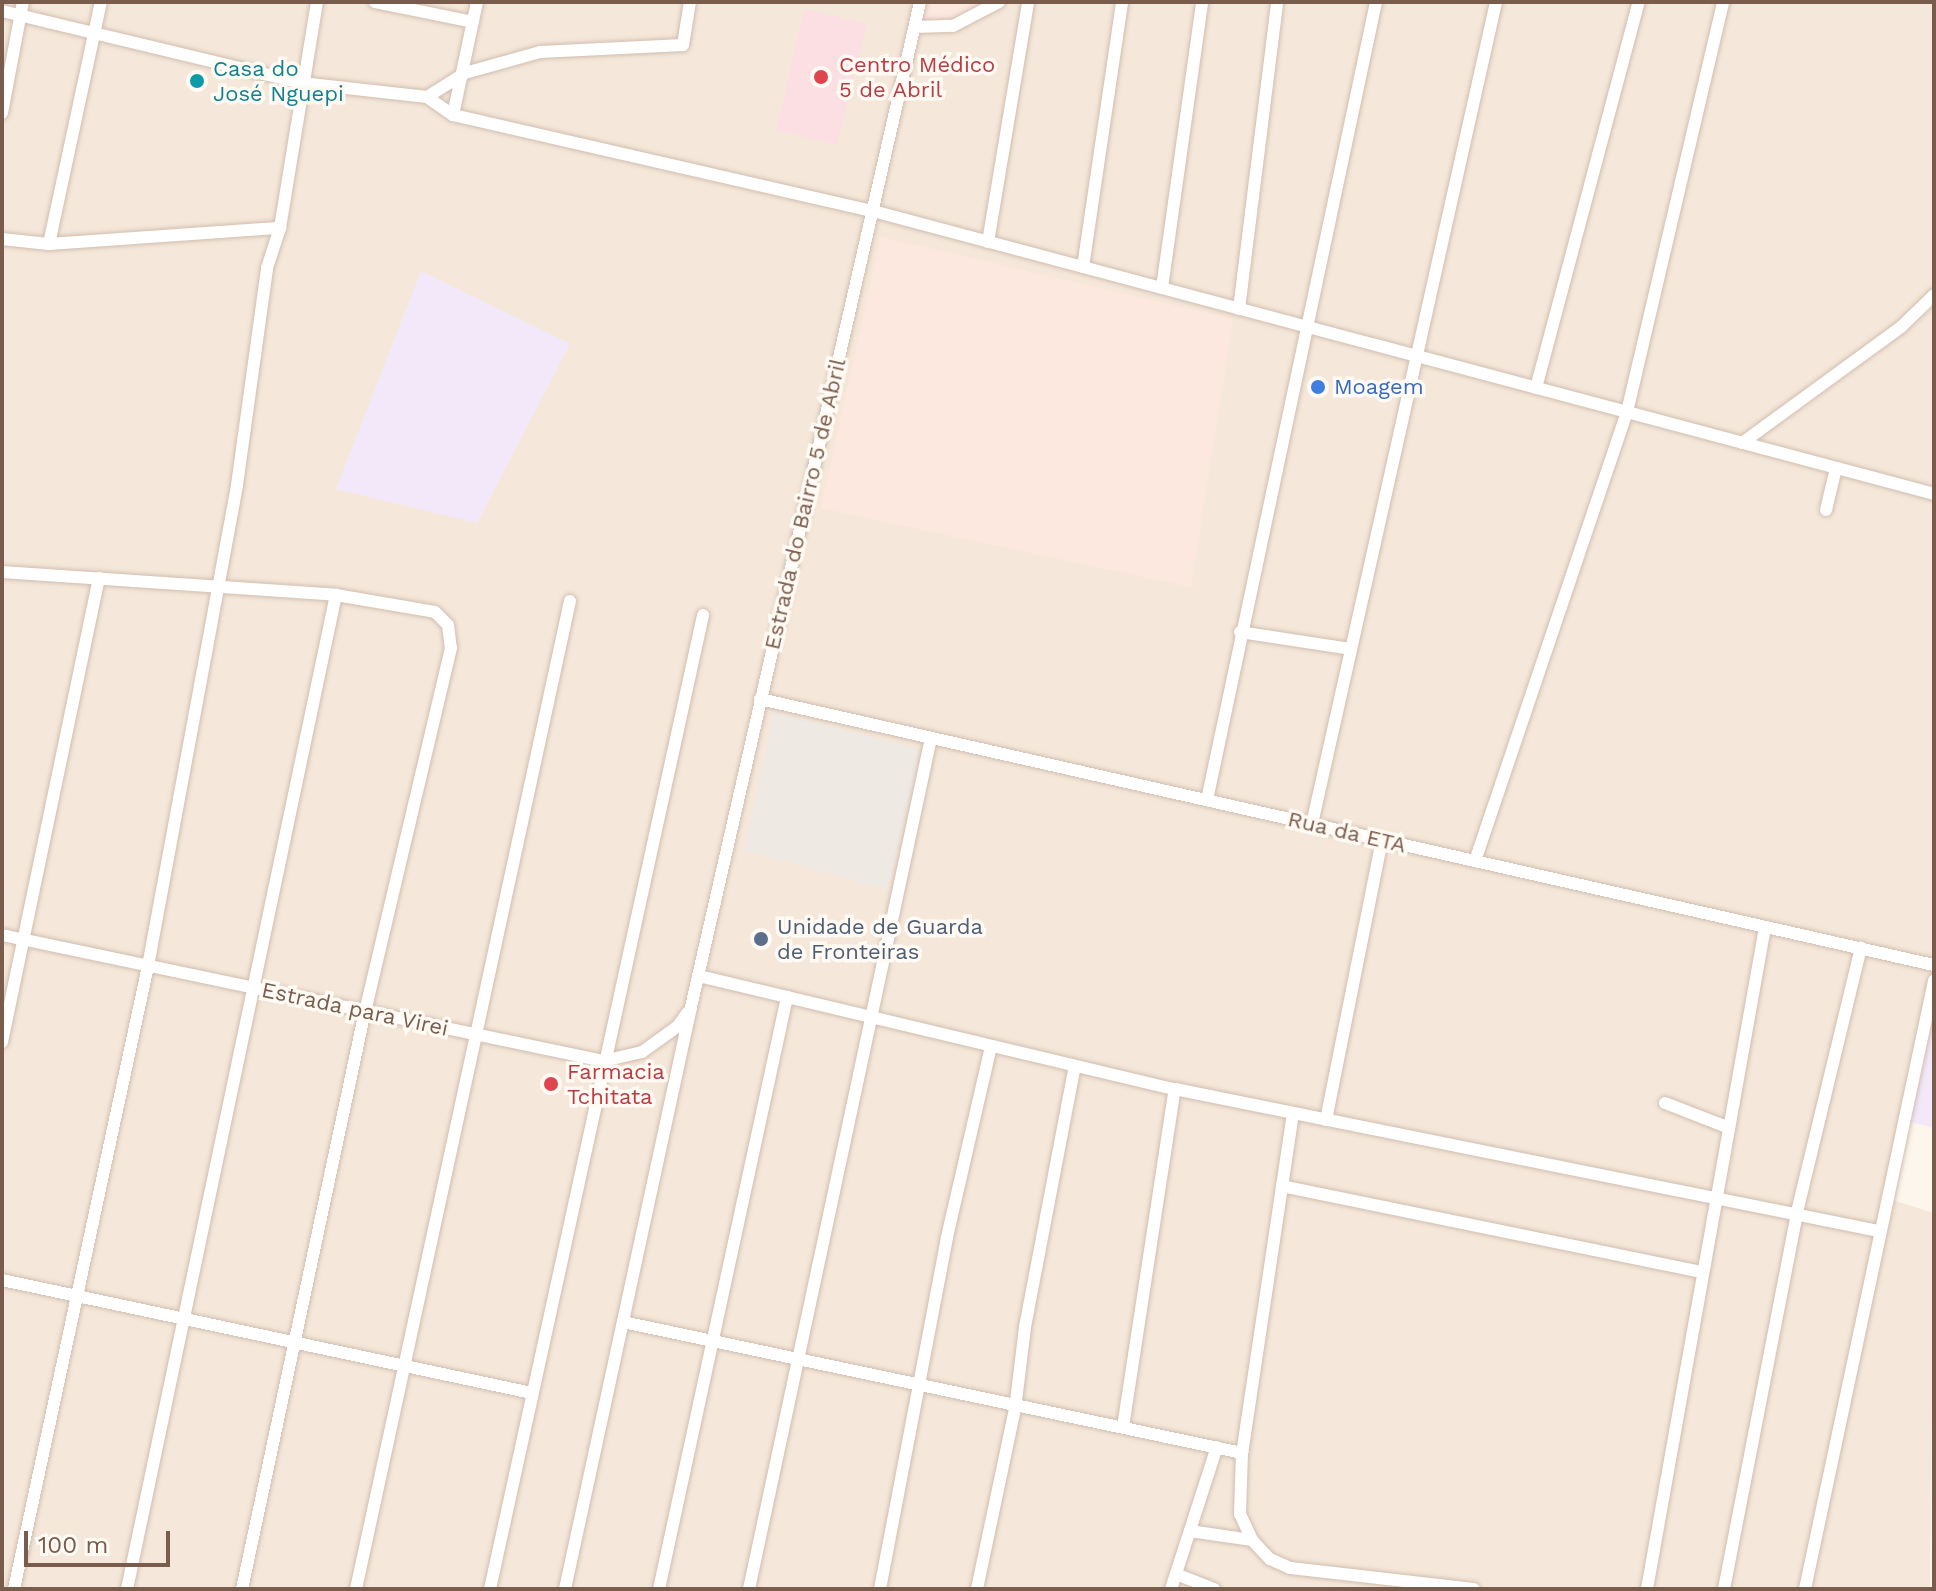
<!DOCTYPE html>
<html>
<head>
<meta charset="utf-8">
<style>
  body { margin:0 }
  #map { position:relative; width:1936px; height:1591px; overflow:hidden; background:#fdf6ec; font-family:"Work Sans",sans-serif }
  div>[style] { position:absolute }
  .residential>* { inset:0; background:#f5e8da }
  .commercial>* { inset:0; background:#fde8e0 }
  .industrial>* { inset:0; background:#efe9e4 }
  .education>* { inset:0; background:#f3e8fa }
  .medical>* { inset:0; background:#fbdfe3 }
  .roads { filter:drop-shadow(0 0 2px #d1beb0) drop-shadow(0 0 2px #d1beb0) }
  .minor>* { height:12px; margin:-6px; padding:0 6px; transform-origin:6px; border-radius:6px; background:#fff }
  .dots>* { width:22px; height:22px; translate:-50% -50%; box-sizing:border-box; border:4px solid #fffaf3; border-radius:50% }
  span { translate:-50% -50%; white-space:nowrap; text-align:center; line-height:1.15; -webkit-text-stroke:7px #fffaf3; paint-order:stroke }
  .health-label { font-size:22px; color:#be3a42 }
  .left { translate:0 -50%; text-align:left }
  .culture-label { font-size:22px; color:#0d838f }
  .shop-label { font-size:22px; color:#366cbe }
  .street-label { font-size:22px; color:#7a5c4d }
  .service-label { font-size:22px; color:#4e5e75 }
  .frame { position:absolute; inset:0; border:4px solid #7a5c4d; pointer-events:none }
  .scale { position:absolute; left:24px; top:1531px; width:146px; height:36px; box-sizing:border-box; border:4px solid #7a5c4d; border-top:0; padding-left:10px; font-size:24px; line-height:28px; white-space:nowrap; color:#7a5c4d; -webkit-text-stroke:6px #fffaf3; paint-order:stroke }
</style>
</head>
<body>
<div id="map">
  <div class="residential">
    <div style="clip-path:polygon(2px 2px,1934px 2px,1934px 981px,1886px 1198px,1934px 1213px,1930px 1589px,2px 1589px)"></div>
  </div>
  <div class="commercial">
    <div style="clip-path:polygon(920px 2px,999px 2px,953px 26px,915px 27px)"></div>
    <div style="clip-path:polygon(881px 237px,1233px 319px,1191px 587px,821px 508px)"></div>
  </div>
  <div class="industrial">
    <div style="clip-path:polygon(774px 712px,922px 750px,888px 890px,745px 850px)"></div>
  </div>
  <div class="education">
    <div style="clip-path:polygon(421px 271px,570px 344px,477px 523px,336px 489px)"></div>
    <div style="clip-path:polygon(1934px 1016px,1934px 1128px,1908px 1121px)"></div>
  </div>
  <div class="medical">
    <div style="clip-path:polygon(805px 9px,867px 24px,837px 145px,776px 130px)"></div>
  </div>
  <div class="roads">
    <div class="minor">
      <div style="left:375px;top:2px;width:100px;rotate:11.5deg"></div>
      <div style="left:2px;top:11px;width:308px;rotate:13.5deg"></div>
      <div style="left:301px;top:83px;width:127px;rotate:6.3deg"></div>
      <div style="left:427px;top:97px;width:32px;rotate:35deg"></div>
      <div style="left:453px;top:115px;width:431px;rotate:12.9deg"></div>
      <div style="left:873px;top:211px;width:1098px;rotate:14.93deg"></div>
      <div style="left:915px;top:27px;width:38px;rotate:-2deg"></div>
      <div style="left:953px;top:26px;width:52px;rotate:-27.6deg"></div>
      <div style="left:427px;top:97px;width:45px;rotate:-32.3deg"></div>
      <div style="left:465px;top:73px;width:78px;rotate:-15.6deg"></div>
      <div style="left:540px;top:52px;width:143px;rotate:-2.8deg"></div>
      <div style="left:683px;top:45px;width:44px;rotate:-80.8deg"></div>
      <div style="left:2px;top:113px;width:113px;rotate:-79.3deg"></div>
      <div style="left:453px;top:115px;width:116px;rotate:-78deg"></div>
      <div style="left:2px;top:239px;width:47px;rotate:6.1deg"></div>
      <div style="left:49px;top:244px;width:232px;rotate:-4deg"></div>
      <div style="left:988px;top:242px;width:243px;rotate:-80.5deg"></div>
      <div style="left:49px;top:244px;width:248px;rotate:-77.9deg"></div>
      <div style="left:1083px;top:267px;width:268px;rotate:-81.6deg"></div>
      <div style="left:1162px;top:288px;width:289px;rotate:-82deg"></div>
      <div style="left:1239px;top:309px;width:309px;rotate:-82.9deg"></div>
      <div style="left:1536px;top:388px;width:400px;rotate:-75.1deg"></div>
      <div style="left:1742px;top:443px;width:197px;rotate:-36.1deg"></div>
      <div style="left:1901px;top:327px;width:46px;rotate:-44.1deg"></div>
      <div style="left:1826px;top:510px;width:43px;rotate:-76.6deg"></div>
      <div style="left:2px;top:572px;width:335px;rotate:3.9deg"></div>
      <div style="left:336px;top:595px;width:100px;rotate:9.7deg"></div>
      <div style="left:435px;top:612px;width:18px;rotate:45deg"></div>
      <div style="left:448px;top:625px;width:23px;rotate:83deg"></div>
      <div style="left:451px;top:648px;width:373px;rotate:103.3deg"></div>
      <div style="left:365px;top:1011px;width:591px;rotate:102.01deg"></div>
      <div style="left:1240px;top:632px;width:112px;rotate:8.7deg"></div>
      <div style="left:760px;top:699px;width:1204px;rotate:12.77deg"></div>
      <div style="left:1207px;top:800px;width:816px;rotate:-78.04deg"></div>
      <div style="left:1312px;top:824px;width:842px;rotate:-77.38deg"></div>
      <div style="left:1475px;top:861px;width:474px;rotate:-71.3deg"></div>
      <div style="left:1627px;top:412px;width:421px;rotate:-76.8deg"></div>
      <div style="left:2px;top:935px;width:614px;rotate:11.84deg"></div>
      <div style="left:603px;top:1061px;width:40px;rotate:-13deg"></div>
      <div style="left:642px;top:1052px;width:44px;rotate:-35.8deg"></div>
      <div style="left:678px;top:1026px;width:16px;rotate:-55deg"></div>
      <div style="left:699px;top:976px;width:489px;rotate:13.4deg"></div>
      <div style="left:1175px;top:1089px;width:717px;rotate:11.42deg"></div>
      <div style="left:2px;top:1042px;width:474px;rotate:-78.2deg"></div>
      <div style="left:1665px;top:1103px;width:66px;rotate:21.2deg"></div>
      <div style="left:1293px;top:1113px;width:344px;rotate:98.5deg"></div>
      <div style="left:1242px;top:1453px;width:61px;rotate:91.9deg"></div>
      <div style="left:1240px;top:1514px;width:29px;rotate:65deg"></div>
      <div style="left:1252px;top:1540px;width:26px;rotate:47deg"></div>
      <div style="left:1270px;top:1559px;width:22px;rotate:24deg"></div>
      <div style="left:1290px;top:1568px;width:185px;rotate:6.5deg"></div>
      <div style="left:1326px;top:1120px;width:286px;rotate:-78.7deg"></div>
      <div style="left:1282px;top:1186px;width:429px;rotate:11.6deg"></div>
      <div style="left:2px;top:1280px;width:542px;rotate:12.04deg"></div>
      <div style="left:623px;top:1322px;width:633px;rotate:11.95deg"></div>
      <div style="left:1123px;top:1427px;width:342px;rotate:-81.3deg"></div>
      <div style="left:1190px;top:1531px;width:63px;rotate:8.3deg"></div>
      <div style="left:1176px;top:1574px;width:41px;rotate:21.5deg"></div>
      <div style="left:14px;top:1589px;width:637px;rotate:-77.86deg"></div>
      <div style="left:148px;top:966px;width:489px;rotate:-79.5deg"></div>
      <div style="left:237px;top:485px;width:219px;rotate:-82.1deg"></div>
      <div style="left:267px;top:268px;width:42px;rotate:-72deg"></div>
      <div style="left:280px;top:228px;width:229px;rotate:-80.7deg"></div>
      <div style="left:127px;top:1589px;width:1016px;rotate:-78.13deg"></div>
      <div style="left:356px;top:1589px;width:1011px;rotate:-77.78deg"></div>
      <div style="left:490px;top:1589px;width:997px;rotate:-77.66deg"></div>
      <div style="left:565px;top:1589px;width:595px;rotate:-77.78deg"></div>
      <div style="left:691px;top:1007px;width:1031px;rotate:-77.16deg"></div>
      <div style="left:659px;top:1589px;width:606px;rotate:-77.8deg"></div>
      <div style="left:749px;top:1589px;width:870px;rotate:-77.93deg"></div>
      <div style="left:880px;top:1589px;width:358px;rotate:-79.2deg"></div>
      <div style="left:947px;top:1237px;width:196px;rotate:-77deg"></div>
      <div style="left:977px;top:1589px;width:184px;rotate:-78.1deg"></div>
      <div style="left:1015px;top:1409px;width:83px;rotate:-83deg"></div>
      <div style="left:1025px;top:1327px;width:266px;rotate:-79.2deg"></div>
      <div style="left:1171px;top:1589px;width:149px;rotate:-72.1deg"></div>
      <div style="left:1647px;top:1589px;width:672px;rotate:-79.89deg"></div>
      <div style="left:1724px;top:1589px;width:384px;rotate:-79deg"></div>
      <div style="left:1797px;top:1212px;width:272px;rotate:-76.4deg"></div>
      <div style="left:1805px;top:1589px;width:622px;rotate:-78.02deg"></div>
    </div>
  </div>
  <div class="dots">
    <div style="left:821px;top:77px;background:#e0444e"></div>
    <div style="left:197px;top:81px;background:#0f9aa8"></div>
    <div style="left:1318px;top:387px;background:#3f7fe0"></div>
    <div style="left:761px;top:939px;background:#5c6f8a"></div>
    <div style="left:551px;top:1084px;background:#e0444e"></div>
  </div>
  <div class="health-label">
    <span class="left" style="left:839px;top:77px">Centro Médico<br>5 de Abril</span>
    <span class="left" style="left:567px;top:1084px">Farmacia<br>Tchitata</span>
  </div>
  <div class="culture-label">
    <span class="left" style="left:213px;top:81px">Casa do<br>José Nguepi</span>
  </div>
  <div class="shop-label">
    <span class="left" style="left:1334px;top:387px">Moagem</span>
  </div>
  <div class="street-label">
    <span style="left:805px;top:504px;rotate:-77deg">Estrada do Bairro 5 de Abril</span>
    <span style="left:1347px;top:832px;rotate:13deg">Rua da ETA</span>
    <span style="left:355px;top:1009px;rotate:12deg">Estrada para Virei</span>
  </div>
  <div class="service-label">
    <span class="left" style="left:777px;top:939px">Unidade de Guarda<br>de Fronteiras</span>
  </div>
  <div class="frame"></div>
  <div class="scale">100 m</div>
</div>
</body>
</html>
